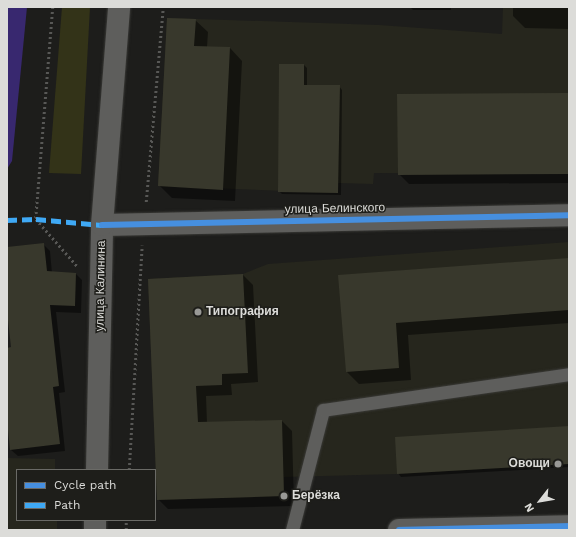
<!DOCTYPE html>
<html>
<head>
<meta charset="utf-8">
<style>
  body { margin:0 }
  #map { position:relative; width:576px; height:537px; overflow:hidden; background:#1d1d1b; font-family:"Work Sans",sans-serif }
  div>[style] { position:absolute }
  .built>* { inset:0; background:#26261d }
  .green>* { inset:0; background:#333318 }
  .water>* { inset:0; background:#38286f }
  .shadow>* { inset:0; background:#0007 }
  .building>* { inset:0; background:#38382c }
  .path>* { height:2.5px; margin-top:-1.25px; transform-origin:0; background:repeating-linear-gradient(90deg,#585856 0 2px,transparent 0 5px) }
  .roads { filter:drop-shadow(0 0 1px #3a3a37) drop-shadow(0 0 1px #3a3a37) }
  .lane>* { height:13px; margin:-6.5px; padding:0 6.5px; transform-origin:6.5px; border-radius:6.5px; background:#5e5e5c }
  .street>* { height:22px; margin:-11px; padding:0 11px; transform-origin:11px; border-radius:11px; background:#5e5e5c }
  .secondary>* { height:22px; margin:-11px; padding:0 11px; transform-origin:11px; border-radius:11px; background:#5e5e5c }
  .quiet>* { height:5px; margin-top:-2.5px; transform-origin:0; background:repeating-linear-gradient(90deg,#3fa9f5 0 10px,transparent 0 15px) }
  .cycleway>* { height:6px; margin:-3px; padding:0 3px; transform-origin:3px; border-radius:3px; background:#468fdf }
  .dots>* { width:11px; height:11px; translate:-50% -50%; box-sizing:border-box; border:2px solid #1e1e1a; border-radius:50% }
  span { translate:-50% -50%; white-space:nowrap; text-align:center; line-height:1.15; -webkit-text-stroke:3px #1e1e1a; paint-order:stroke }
  .street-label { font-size:12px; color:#dcdcd9 }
  .poi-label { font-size:12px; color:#dcdcd9; font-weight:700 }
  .left { translate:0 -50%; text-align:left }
  .right { translate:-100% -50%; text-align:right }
  .frame { position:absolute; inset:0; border:8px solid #dcdcd9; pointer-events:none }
  .legend { position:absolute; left:16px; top:469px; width:140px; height:52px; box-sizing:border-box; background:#1e1e1a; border:1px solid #6a6a66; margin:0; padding:5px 7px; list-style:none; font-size:12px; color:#dcdcd9 }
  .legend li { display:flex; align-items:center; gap:8px; height:20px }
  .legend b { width:20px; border:1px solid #6a6a66 }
  .north { position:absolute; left:520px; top:481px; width:40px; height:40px; -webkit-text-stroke:3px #1e1e1a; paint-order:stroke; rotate:239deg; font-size:11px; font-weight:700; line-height:16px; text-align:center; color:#dcdcd9 }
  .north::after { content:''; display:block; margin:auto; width:14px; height:18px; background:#dcdcd9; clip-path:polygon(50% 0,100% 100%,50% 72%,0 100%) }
</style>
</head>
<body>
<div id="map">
  <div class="built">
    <div style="clip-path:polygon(503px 7px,569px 7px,569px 174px,374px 173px,373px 184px,338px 183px,338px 193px,158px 186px,167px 18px,379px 25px,502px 34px)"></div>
    <div style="clip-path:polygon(569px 242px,569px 464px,397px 474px,284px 477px,284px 496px,157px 500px,148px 279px,243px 274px,268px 264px)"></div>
    <div style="clip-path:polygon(7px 458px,55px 459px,55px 470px,17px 470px,17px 520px,57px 520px,57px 530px,7px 530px)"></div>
  </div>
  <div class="green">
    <div style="clip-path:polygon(62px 7px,90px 7px,81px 174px,49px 173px)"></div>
  </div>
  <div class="water">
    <div style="clip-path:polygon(7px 7px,27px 7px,12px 161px,7px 169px)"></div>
  </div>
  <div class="shadow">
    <div style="clip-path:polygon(410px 7px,451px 7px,451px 10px,413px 10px)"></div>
    <div style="clip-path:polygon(513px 7px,569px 7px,569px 29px,525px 28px,513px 16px)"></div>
    <div style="clip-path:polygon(195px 20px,208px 32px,207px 47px,230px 48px,242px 61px,235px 201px,172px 198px,160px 186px)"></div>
    <div style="clip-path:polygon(280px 65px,304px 65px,307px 68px,307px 86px,339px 86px,342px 90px,341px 195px,282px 194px,279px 191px)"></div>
    <div style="clip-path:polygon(569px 94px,569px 183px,409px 184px,399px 174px)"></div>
    <div style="clip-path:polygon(43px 244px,50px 251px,52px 273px,76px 274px,82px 280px,81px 313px,56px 312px,65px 392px,59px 393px,65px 451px,18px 456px,11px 450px,7px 411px,7px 349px,12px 348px,7px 304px,7px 248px)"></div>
    <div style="clip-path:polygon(569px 259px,569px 323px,408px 335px,411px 380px,359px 384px,347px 372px,340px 276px)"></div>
    <div style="clip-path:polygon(243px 275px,253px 285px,258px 382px,231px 384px,232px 395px,206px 396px,207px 423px,282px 421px,292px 431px,294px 506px,168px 509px,158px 499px,149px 280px)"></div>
    <div style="clip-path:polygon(569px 427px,569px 467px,401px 477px,398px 473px)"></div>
  </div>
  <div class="building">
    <div style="clip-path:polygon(167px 18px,196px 19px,194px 46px,230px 47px,223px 190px,158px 186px)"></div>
    <div style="clip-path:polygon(279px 64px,304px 64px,304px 85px,340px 85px,338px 193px,278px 192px)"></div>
    <div style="clip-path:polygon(569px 93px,569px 174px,398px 175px,397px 94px)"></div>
    <div style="clip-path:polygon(44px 243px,47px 271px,76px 273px,75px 306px,50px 305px,59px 386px,53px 387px,60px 444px,10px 450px,7px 420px,7px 348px,11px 347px,7px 311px,7px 247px)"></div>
    <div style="clip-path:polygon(569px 258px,569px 310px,396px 323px,399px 368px,346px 372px,338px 275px)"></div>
    <div style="clip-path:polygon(243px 274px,248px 373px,222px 374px,222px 385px,196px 386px,198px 422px,282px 420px,284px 496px,157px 500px,148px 279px)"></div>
    <div style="clip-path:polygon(569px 426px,569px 464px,397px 474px,395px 437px)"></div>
  </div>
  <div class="path">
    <div style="left:53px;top:7px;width:213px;rotate:94.6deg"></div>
    <div style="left:36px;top:219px;width:64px;rotate:48.8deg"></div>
    <div style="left:146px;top:202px;width:196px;rotate:-85deg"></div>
    <div style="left:129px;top:470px;width:225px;rotate:-86.7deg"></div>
    <div style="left:126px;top:530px;width:10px;rotate:-90deg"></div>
  </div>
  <div class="roads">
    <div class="lane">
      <div style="left:292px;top:530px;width:124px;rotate:-75.5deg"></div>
      <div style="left:323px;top:410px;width:249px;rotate:-8.3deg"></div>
    </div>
    <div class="street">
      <div style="left:102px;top:225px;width:467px;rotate:-1.2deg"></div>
    </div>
    <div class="secondary">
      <div style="left:97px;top:470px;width:245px;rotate:-88.8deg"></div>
      <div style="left:102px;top:225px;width:219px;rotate:-85.5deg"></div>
      <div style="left:95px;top:530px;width:10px;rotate:-90deg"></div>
      <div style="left:399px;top:530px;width:170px;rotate:-1.3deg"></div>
    </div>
  </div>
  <div class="quiet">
    <div style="left:7px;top:220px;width:29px;rotate:-2deg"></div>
    <div style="left:36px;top:219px;width:66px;rotate:5.2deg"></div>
  </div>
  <div class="cycleway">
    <div style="left:102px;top:225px;width:467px;rotate:-1.2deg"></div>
    <div style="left:399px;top:530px;width:170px;rotate:-1.3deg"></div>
  </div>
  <div class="dots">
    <div style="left:198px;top:312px;background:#999996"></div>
    <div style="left:558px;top:464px;background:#999996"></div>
    <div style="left:284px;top:496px;background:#999996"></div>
  </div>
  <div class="street-label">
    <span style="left:335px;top:209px;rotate:-1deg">улица Белинского</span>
    <span style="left:101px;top:286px;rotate:-89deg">улица Калинина</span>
  </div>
  <div class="poi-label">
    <span class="left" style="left:206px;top:312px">Типография</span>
    <span class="right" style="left:550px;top:464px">Овощи</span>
    <span class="left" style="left:292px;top:496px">Берёзка</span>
  </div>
  <div class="frame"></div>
  <ul class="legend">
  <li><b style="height:5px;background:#468fdf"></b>Cycle path</li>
  <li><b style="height:5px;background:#3fa9f5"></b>Path</li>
  </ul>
  <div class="north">N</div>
</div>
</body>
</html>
